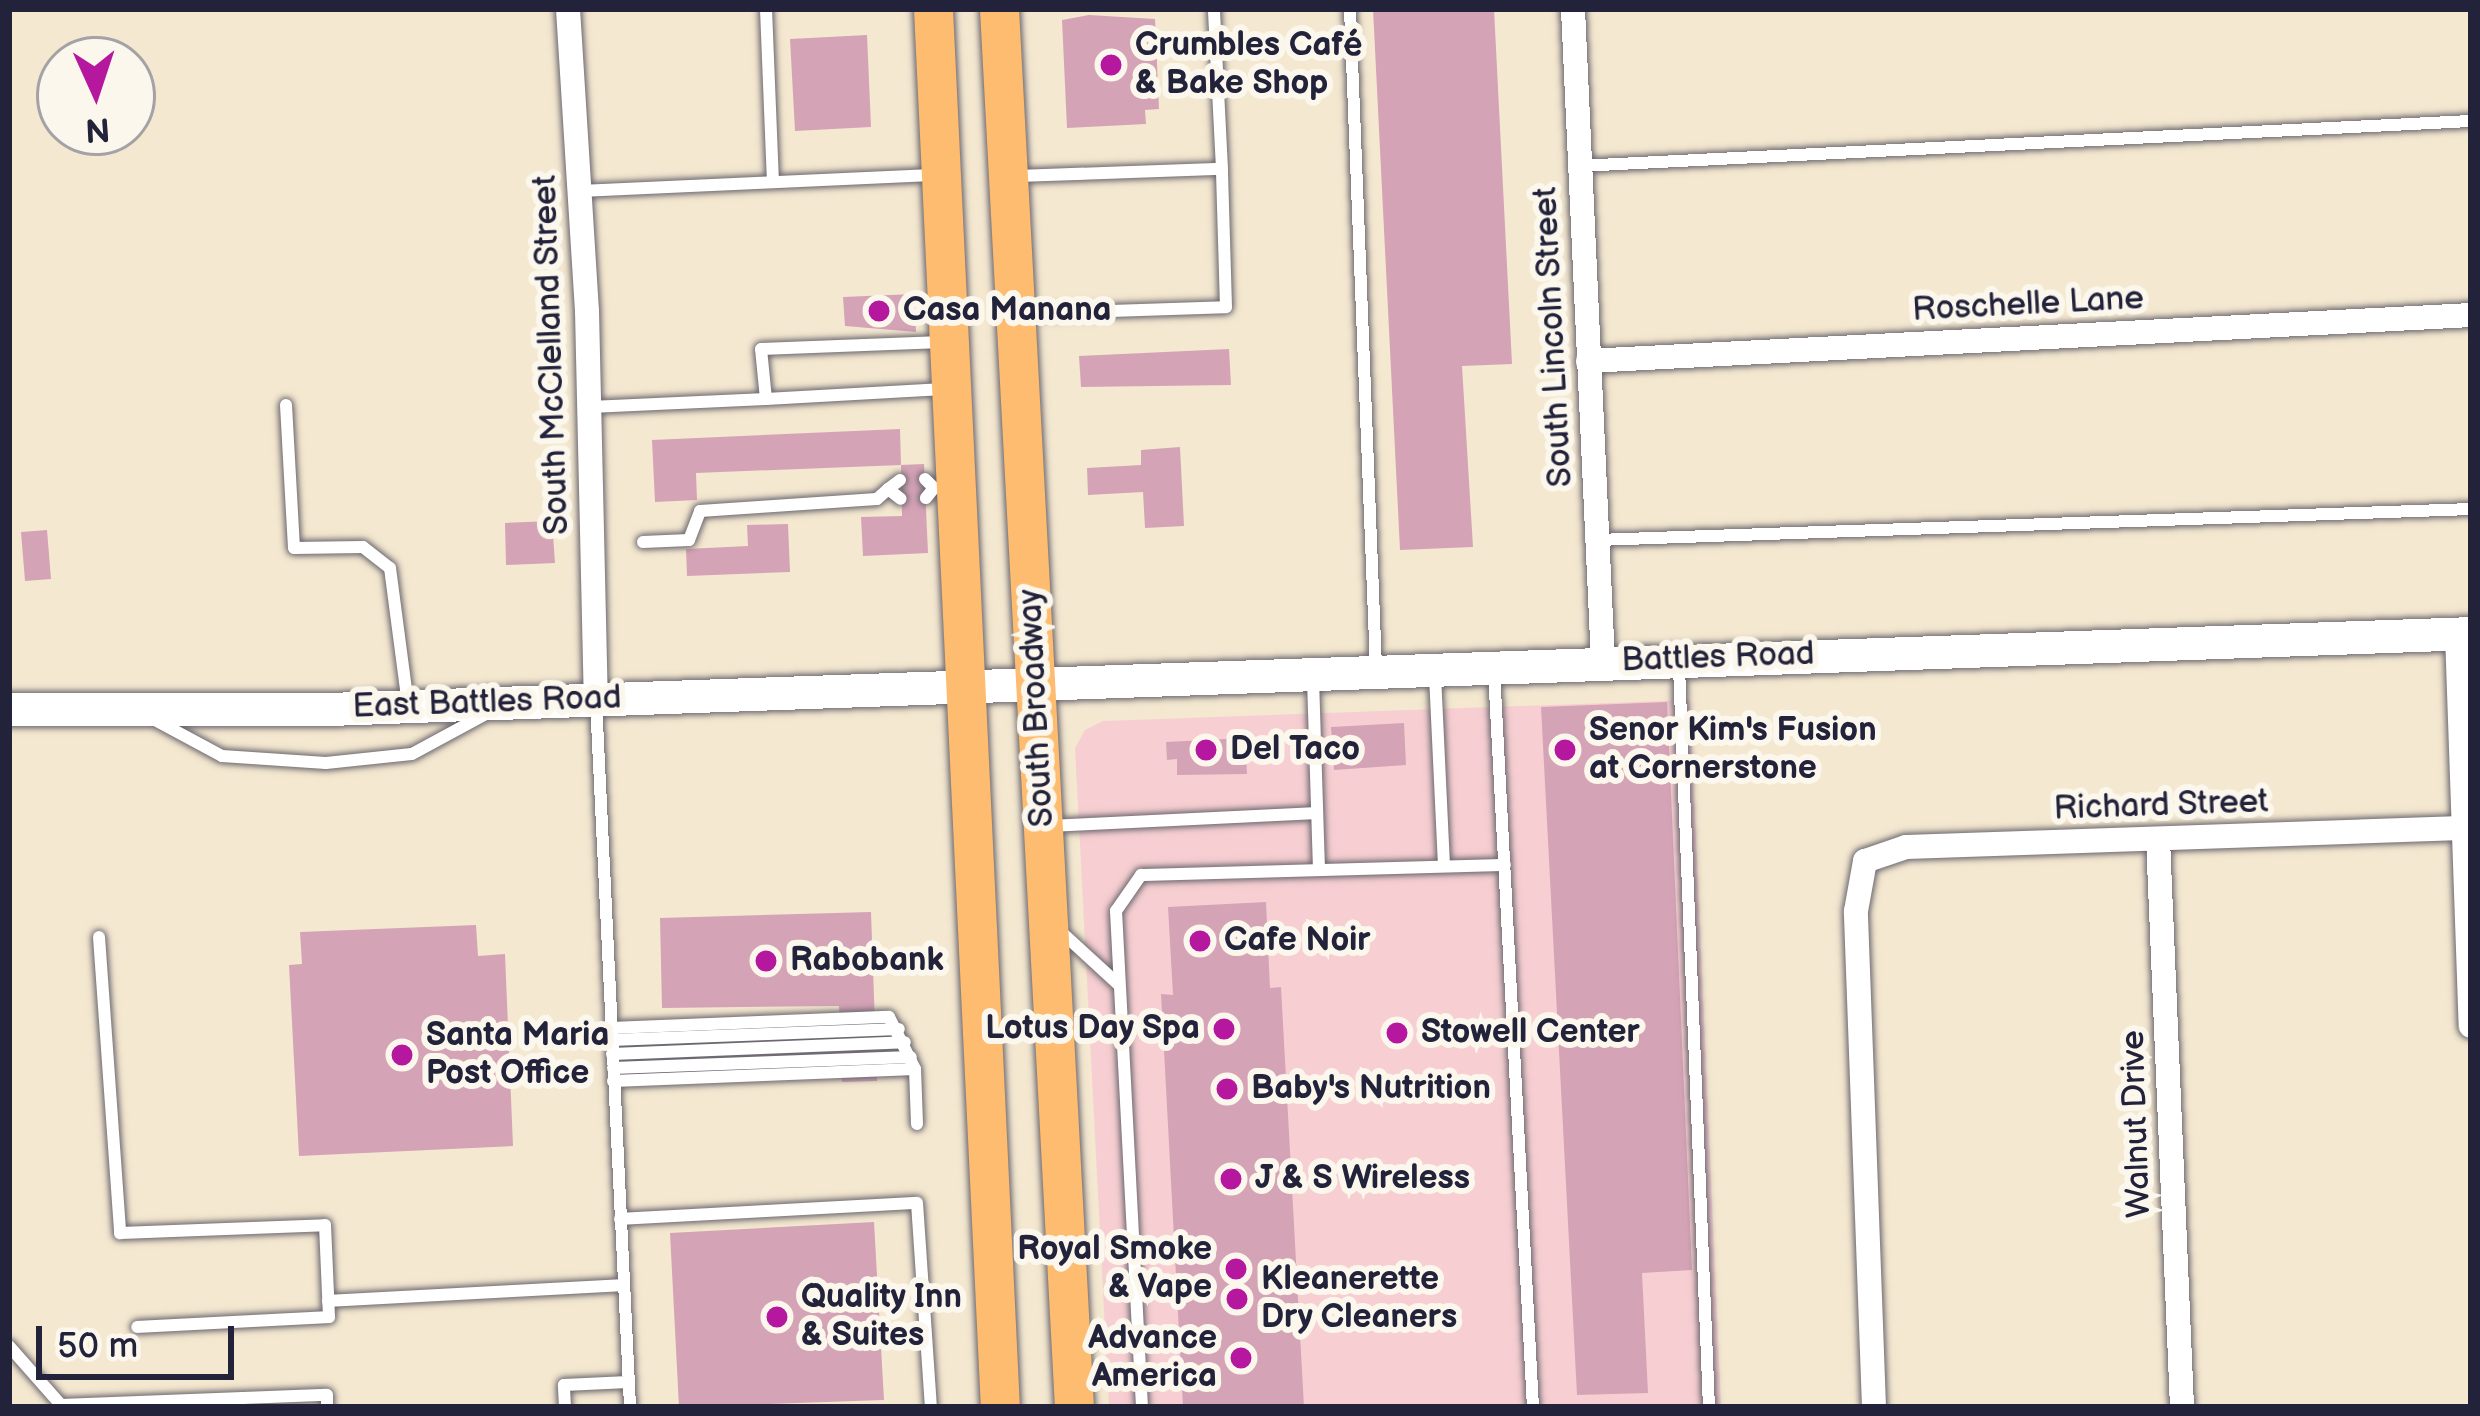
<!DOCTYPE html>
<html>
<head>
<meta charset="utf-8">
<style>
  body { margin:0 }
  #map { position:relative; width:2480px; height:1416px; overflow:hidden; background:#f4e8d0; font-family:"Balsamiq Sans",sans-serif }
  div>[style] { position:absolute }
  .built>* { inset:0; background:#f7cfd2 }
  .building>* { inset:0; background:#d5a3b6 }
  .roads { filter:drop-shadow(0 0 3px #6c676f) drop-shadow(0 0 3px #6c676f) }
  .service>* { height:12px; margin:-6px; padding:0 6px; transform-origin:6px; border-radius:6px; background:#fff }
  .minor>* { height:24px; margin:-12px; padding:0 12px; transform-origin:12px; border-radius:12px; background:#fff }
  .tertiary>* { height:33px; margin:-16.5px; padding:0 16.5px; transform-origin:16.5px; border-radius:16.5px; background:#fff }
  .primary>* { height:39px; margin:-19.5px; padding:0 19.5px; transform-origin:19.5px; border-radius:19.5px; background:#fdbc6f }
  .dots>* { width:33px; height:33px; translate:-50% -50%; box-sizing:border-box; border:6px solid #fbf7ec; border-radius:50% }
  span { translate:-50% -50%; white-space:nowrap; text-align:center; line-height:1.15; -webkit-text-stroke:12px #fbf7ec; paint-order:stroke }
  .poi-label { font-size:33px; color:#22223b; font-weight:700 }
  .left { translate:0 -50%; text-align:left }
  .right { translate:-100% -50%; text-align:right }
  .street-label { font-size:33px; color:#22223b }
  .frame { position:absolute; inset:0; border:12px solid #22223b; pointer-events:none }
  .north { position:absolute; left:36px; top:36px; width:120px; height:120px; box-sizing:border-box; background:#fbf7ec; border:3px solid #a4a2a5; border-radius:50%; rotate:177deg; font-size:33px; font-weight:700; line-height:48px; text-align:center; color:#22223b }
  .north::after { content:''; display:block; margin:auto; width:42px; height:54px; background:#b5179e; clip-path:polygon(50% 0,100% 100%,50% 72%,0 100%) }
  .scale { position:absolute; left:36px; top:1326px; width:198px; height:54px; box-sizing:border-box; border:6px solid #22223b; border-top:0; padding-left:15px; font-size:36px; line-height:42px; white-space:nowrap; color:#22223b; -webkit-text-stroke:9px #fbf7ec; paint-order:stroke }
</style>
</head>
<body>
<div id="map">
  <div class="built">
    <div style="clip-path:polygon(1690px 700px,1721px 1407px,1109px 1407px,1075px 748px,1085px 730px,1103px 721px)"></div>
  </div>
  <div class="building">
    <div style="clip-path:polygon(1373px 9px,1494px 9px,1512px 364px,1462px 366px,1473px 547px,1400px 550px)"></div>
    <div style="clip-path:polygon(1089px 15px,1155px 19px,1159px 109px,1145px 110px,1146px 124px,1067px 128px,1062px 20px)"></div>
    <div style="clip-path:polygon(867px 35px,871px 127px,795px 131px,790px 39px)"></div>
    <div style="clip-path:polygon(914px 294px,916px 332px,845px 326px,843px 297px)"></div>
    <div style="clip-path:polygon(1229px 349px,1231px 385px,1081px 387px,1079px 356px)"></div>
    <div style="clip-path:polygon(900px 429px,901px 465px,924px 464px,928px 553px,863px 556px,861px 517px,902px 516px,901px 465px,696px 473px,697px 500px,655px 502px,652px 440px)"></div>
    <div style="clip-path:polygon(1180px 447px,1184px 526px,1145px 528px,1143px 492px,1088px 495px,1087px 468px,1141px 465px,1141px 450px)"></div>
    <div style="clip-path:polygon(552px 521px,555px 563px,506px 565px,505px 523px)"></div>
    <div style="clip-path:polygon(788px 524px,790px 572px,687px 576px,686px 549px,748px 546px,747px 525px)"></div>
    <div style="clip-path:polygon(47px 530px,51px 579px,25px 581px,21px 532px)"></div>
    <div style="clip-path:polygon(1667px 702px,1692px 1270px,1642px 1273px,1648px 1393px,1577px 1395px,1541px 707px)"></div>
    <div style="clip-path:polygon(1404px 723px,1406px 765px,1334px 770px,1331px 727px)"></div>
    <div style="clip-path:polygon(1245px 738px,1247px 774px,1177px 775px,1177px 759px,1167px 760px,1166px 742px)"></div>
    <div style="clip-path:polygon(1266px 902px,1270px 988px,1281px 987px,1304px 1407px,1183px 1407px,1161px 994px,1173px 995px,1168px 907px)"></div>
    <div style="clip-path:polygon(871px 912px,877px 1081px,842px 1082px,839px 1006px,662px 1008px,660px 918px)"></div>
    <div style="clip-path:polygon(476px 925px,478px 956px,505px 954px,513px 1146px,299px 1156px,289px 965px,302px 964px,300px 932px)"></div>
    <div style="clip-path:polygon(874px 1222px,884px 1400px,679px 1407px,670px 1233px)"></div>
  </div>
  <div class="roads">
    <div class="service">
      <div style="left:766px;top:9px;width:173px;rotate:87.7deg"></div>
      <div style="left:1350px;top:9px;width:659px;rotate:87.74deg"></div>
      <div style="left:1579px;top:166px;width:893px;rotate:-2.89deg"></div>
      <div style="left:1017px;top:176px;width:205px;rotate:-2deg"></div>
      <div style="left:1222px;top:169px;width:160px;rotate:-92.9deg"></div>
      <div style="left:580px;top:191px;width:358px;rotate:-2.6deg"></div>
      <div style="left:1018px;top:314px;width:208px;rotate:-1.9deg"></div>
      <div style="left:1226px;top:307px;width:138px;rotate:-91.7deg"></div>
      <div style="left:766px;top:399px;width:178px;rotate:-3.2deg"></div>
      <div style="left:286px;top:405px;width:143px;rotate:86.8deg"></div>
      <div style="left:294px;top:548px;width:69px;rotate:-0.8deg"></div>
      <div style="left:363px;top:547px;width:34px;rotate:38deg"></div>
      <div style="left:390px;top:568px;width:137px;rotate:82.5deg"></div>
      <div style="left:590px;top:407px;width:176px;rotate:-2.6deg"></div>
      <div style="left:766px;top:399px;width:50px;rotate:-95.7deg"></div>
      <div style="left:761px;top:349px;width:181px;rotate:-2.2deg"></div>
      <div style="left:925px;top:479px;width:13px;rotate:45deg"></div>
      <div style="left:934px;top:488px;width:13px;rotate:129deg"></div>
      <div style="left:900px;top:480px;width:15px;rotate:143deg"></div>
      <div style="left:888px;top:489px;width:16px;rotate:38deg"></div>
      <div style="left:1597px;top:540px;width:875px;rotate:-2.03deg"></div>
      <div style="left:643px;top:542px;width:46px;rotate:-2.5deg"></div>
      <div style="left:689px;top:540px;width:31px;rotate:-69deg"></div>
      <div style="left:700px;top:511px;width:177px;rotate:-3.9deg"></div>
      <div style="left:877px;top:499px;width:15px;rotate:-42deg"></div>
      <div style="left:1679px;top:667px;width:741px;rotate:87.68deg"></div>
      <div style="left:1494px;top:671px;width:737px;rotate:86.97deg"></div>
      <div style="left:1435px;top:675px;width:191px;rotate:87.3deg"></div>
      <div style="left:1313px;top:679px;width:191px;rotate:88.2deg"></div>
      <div style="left:596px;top:701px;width:707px;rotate:87.24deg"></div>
      <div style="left:155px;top:720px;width:76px;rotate:28.2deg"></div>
      <div style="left:222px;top:756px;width:104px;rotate:3.9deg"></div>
      <div style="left:326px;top:763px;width:86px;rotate:-6deg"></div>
      <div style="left:412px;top:754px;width:84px;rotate:-28.4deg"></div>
      <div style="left:1050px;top:826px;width:267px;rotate:-2.8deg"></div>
      <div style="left:1059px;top:930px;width:81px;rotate:42.5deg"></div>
      <div style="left:99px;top:937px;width:297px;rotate:85.9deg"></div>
      <div style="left:120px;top:1233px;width:205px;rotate:-2.2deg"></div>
      <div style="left:325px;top:1225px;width:92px;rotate:87.5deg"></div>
      <div style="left:329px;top:1317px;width:192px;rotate:177deg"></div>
      <div style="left:611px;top:1028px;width:278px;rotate:-2.3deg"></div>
      <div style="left:889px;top:1017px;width:58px;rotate:63.4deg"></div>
      <div style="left:915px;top:1069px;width:55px;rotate:87.9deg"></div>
      <div style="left:611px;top:1040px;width:288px;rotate:-2.2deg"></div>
      <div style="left:612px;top:1054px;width:293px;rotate:-2.3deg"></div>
      <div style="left:613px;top:1068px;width:298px;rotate:-2.1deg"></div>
      <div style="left:613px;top:1081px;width:302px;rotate:-2.3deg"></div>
      <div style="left:620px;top:1219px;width:297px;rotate:-3.1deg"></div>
      <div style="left:917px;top:1203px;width:204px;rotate:86.1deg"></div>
      <div style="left:328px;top:1301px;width:296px;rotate:-3.1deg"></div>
      <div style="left:9px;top:1346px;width:79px;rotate:48.6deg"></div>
      <div style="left:61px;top:1405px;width:266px;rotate:-2.2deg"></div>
      <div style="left:327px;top:1395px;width:12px;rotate:90deg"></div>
      <div style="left:565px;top:1407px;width:22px;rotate:-93deg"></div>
      <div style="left:564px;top:1385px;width:64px;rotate:-2.7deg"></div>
      <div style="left:1142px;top:1407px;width:497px;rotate:-93deg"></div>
      <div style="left:1116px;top:911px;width:44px;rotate:-55.2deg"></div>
      <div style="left:1141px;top:875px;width:364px;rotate:-1.6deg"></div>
    </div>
    <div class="minor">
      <div style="left:568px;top:9px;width:303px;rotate:86.4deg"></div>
      <div style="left:587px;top:311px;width:387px;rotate:88.7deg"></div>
      <div style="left:1573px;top:9px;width:654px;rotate:87.37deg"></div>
      <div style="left:1588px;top:361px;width:884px;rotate:-2.98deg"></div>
      <div style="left:2457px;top:634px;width:392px;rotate:88deg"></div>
      <div style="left:2158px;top:839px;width:569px;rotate:87.58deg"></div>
      <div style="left:1874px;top:1407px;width:496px;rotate:-92.1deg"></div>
      <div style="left:1856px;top:911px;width:51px;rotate:-79.8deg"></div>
      <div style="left:1865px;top:861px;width:43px;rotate:-18.9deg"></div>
      <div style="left:1906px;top:847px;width:556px;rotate:-1.96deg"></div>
    </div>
    <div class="tertiary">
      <div style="left:9px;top:709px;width:320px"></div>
      <div style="left:329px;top:709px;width:2143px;rotate:-2.03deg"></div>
    </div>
    <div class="primary">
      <div style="left:933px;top:9px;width:1400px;rotate:87.26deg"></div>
      <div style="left:999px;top:9px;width:1400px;rotate:86.93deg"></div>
    </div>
  </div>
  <div class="dots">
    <div style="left:1111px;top:65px;background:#b5179e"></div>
    <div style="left:879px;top:311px;background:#b5179e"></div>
    <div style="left:1206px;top:750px;background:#b5179e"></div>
    <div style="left:1565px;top:750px;background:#b5179e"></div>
    <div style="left:1200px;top:941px;background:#b5179e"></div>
    <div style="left:766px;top:961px;background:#b5179e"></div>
    <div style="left:1224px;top:1029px;background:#b5179e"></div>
    <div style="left:1397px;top:1033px;background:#b5179e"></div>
    <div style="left:402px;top:1055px;background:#b5179e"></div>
    <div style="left:1227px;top:1089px;background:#b5179e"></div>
    <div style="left:1231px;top:1179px;background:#b5179e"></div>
    <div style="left:1236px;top:1269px;background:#b5179e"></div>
    <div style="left:1237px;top:1299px;background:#b5179e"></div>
    <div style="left:777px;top:1317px;background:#b5179e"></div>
    <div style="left:1241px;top:1358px;background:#b5179e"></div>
  </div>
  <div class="poi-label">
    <span class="left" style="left:1135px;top:65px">Crumbles Café<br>&amp; Bake Shop</span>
    <span class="left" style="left:903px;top:311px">Casa Manana</span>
    <span class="left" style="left:1589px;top:750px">Senor Kim's Fusion<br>at Cornerstone</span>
    <span class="left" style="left:1230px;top:750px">Del Taco</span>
    <span class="left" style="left:1224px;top:941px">Cafe Noir</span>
    <span class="left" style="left:790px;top:961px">Rabobank</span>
    <span class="right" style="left:1200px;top:1029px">Lotus Day Spa</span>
    <span class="left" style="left:1421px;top:1033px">Stowell Center</span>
    <span class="left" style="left:426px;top:1055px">Santa Maria<br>Post Office</span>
    <span class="left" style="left:1251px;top:1089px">Baby's Nutrition</span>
    <span class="left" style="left:1255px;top:1179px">J &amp; S Wireless</span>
    <span class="right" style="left:1212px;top:1269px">Royal Smoke<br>&amp; Vape</span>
    <span class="left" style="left:1261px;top:1299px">Kleanerette<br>Dry Cleaners</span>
    <span class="left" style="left:801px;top:1317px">Quality Inn<br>&amp; Suites</span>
    <span class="right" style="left:1217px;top:1358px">Advance<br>America</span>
  </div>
  <div class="street-label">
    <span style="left:2028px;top:305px;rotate:-3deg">Roschelle Lane</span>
    <span style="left:1554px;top:337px;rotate:-93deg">South Lincoln Street</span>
    <span style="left:552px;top:355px;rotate:-92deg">South McClelland Street</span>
    <span style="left:1718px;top:658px;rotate:-2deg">Battles Road</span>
    <span style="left:487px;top:703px;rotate:-2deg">East Battles Road</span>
    <span style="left:1037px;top:708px;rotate:-93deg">South Broadway</span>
    <span style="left:2161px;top:806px;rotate:-2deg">Richard Street</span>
    <span style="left:2137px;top:1124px;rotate:-92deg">Walnut Drive</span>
  </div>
  <div class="frame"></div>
  <div class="north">N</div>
  <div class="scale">50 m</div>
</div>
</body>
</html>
